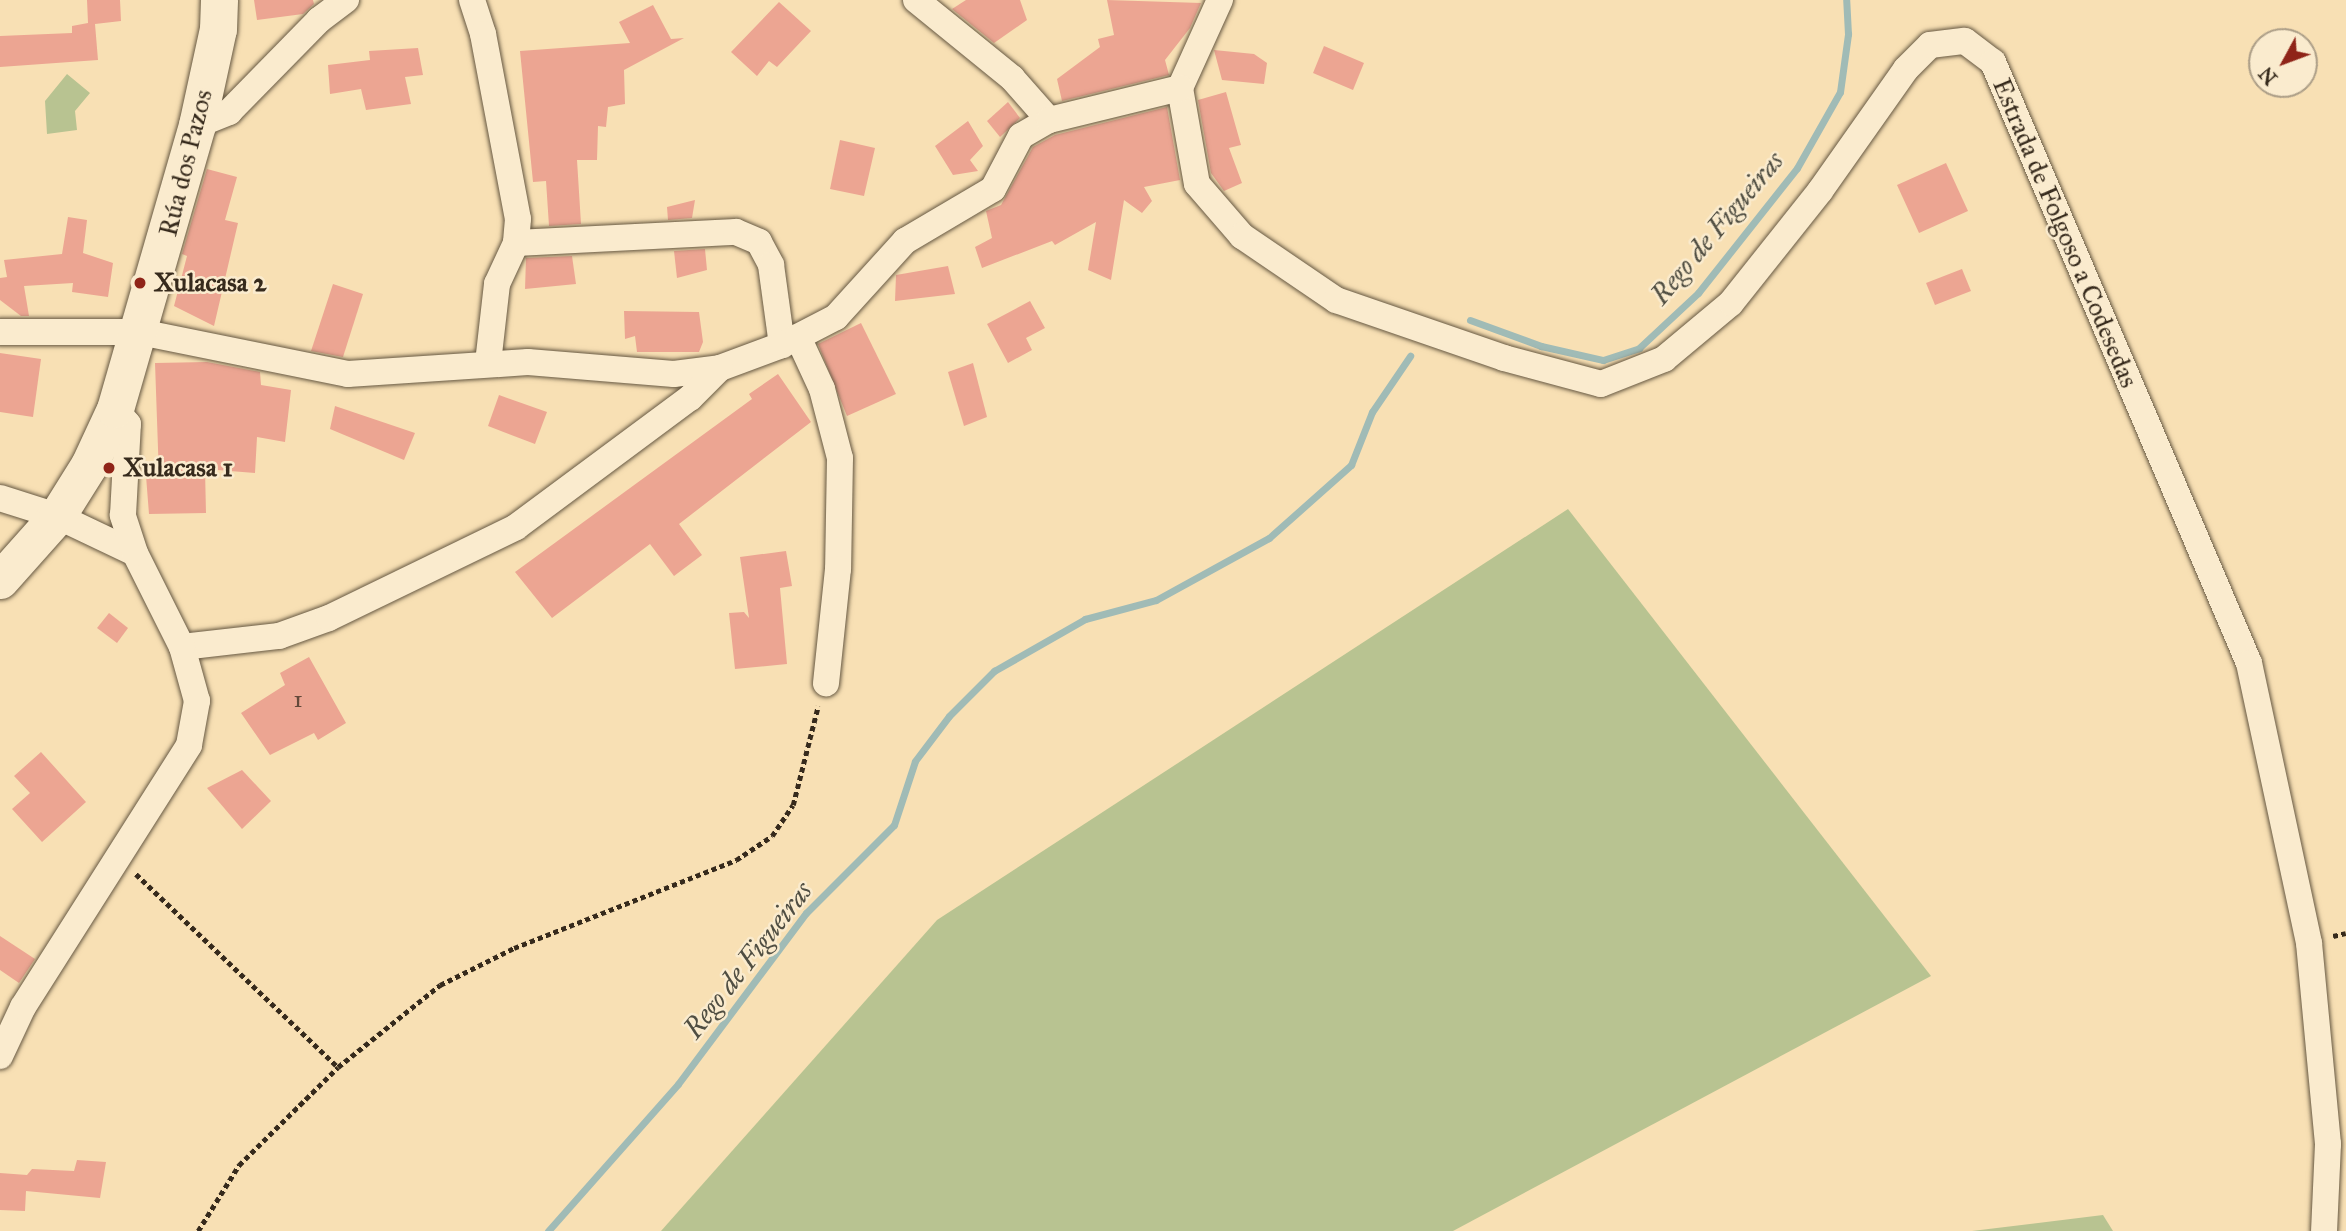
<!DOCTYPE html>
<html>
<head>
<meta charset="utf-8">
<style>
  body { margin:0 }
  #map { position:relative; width:2346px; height:1231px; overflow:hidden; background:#f8e0b4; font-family:"IM FELL Great Primer",serif }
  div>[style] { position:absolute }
  .green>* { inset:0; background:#b8c391 }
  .stream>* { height:7px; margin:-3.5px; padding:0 3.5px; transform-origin:3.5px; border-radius:3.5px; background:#a0bbb6 }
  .building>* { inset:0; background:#eca592 }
  .path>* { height:4.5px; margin-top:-2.25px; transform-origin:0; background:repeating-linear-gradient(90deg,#362a1c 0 5px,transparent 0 8.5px) }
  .roads { filter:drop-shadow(0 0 2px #665842) drop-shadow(0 0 2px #665842) }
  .street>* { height:26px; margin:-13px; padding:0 13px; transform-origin:13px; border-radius:13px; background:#faebce }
  .secondary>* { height:37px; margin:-18.5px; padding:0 18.5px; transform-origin:18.5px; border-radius:18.5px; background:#faebce }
  .dots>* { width:19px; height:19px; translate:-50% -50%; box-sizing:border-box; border:4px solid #faebce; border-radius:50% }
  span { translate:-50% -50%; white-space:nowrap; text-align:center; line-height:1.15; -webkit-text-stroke:5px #faebce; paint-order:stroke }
  .number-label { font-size:23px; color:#64493a }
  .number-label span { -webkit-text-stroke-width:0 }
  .street-label { font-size:26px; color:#362a1c }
  .poi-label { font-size:26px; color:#362a1c; font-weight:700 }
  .left { translate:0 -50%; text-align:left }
  .water-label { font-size:28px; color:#504e42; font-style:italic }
  .north { position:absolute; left:2248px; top:28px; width:70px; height:70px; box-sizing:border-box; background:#faebce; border:2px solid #ac9e87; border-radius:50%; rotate:229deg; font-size:19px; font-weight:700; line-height:28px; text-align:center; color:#362a1c }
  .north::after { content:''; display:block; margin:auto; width:24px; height:32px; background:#8f2418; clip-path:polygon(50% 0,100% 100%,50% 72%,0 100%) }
</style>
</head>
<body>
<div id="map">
  <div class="green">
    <div style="clip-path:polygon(67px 74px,90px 93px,75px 111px,77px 130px,47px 134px,45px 101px)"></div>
    <div style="clip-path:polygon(1568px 509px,1931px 976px,1453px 1231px,661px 1231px,937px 920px)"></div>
    <div style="clip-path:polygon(2103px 1215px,2113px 1231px,1972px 1231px)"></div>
  </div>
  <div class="stream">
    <div style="left:1470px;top:320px;width:76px;rotate:20.1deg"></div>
    <div style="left:1541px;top:346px;width:64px;rotate:12.7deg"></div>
    <div style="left:1603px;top:360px;width:38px;rotate:-18deg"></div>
    <div style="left:1639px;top:348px;width:81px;rotate:-43deg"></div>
    <div style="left:1698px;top:293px;width:159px;rotate:-51.6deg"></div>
    <div style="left:1797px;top:168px;width:87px;rotate:-60.5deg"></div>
    <div style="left:1840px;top:92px;width:59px;rotate:-82.1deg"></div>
    <div style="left:1848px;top:34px;width:34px;rotate:-93deg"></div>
    <div style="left:548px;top:1231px;width:196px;rotate:-48.5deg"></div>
    <div style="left:678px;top:1084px;width:214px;rotate:-53.2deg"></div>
    <div style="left:806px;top:913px;width:124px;rotate:-45deg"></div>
    <div style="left:894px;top:825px;width:67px;rotate:-71.8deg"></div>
    <div style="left:915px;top:761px;width:56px;rotate:-52.9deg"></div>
    <div style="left:949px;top:716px;width:64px;rotate:-45deg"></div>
    <div style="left:994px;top:671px;width:105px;rotate:-29.7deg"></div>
    <div style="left:1085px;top:619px;width:73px;rotate:-15deg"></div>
    <div style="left:1156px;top:600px;width:129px;rotate:-28.8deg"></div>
    <div style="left:1269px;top:538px;width:110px;rotate:-41.7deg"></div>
    <div style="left:1351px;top:465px;width:57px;rotate:-68.4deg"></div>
    <div style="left:1372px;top:412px;width:68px;rotate:-55.8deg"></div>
  </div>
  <div class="building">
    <div style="clip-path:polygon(87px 0,120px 0,121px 21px,95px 24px,98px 60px,0 67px,0 36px,72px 33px,72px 26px,88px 23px)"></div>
    <div style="clip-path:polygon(254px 0,313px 0,314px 4px,303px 14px,257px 20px)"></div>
    <div style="clip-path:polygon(966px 0,1020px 0,1027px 20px,994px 43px,952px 9px)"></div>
    <div style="clip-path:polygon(1107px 0,1201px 3px,1190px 28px,1165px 60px,1169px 75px,1062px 101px,1057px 79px,1100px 47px,1098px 39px,1114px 35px)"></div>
    <div style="clip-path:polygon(779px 2px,811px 31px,777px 67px,769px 61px,757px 76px,731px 52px)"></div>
    <div style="clip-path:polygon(653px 5px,671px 39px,684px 38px,624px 70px,625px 104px,608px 107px,606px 127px,598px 126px,597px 160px,577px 160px,581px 224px,549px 226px,546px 181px,533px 182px,520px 51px,630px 43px,619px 22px)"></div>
    <div style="clip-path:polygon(1324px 46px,1364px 63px,1353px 90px,1313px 73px)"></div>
    <div style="clip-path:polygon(418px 48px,423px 75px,405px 77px,411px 104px,366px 110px,361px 89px,330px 94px,328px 65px,370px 60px,369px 51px)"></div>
    <div style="clip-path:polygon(1214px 50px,1254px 54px,1267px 63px,1264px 84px,1222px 80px)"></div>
    <div style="clip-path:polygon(1226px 92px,1241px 145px,1229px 148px,1242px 183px,1224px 191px,1211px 173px,1198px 100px)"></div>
    <div style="clip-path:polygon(1008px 102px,1020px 118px,1000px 137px,987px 121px)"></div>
    <div style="clip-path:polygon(1167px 107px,1180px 180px,1144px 187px,1152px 201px,1142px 213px,1124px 200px,1111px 280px,1088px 270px,1096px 222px,1055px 245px,1052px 241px,982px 268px,975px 247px,992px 238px,986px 211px,1001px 205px,1033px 147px,1055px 135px)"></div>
    <div style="clip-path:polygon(968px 121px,983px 146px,970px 160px,978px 171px,953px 175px,935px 146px)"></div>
    <div style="clip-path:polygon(840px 140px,875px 148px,864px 196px,830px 189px)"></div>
    <div style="clip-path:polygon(1946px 163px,1968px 211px,1919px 233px,1897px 185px)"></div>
    <div style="clip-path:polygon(207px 169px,237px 177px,225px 220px,238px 223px,214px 326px,174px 306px,187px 256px,182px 254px)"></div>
    <div style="clip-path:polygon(695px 200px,692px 218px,668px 220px,667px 207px)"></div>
    <div style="clip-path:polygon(68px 217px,87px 220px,83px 253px,113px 263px,108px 297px,72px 292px,73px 283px,24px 286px,29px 316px,21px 316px,0 300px,0 278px,7px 277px,4px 260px,62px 254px)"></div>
    <div style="clip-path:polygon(705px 249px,707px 270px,677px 278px,674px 251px)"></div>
    <div style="clip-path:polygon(572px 256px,576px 284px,525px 289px,526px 258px)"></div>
    <div style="clip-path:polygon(948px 266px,955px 294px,895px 301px,896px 275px)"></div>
    <div style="clip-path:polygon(1962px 269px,1971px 291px,1935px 305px,1926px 283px)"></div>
    <div style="clip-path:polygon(333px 284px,363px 294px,343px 357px,311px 351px)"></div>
    <div style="clip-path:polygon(1030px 301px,1045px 328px,1026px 338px,1032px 350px,1008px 363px,987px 324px)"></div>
    <div style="clip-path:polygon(624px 311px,699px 312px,703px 342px,699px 352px,637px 352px,635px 336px,625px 339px)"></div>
    <div style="clip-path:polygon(861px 323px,896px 394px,847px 416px,818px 344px)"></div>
    <div style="clip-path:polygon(0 353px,41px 359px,33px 417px,0 412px)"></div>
    <div style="clip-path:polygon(207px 362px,260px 372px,261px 385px,291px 390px,285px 442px,257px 437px,255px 473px,205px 469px,206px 513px,149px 514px,146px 476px,159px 477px,155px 363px)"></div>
    <div style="clip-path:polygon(973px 363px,987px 417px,964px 426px,948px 372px)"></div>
    <div style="clip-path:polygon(778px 374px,811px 422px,679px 524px,702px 555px,674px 576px,650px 544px,552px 618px,515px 572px,752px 399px,749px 394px)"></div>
    <div style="clip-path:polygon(499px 395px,547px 412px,535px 444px,488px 426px)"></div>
    <div style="clip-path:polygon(335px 406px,415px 433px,404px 460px,330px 429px)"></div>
    <div style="clip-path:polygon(786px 551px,792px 586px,780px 588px,787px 664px,735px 669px,729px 613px,744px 612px,749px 618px,740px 557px)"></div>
    <div style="clip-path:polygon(109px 613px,128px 628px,117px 643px,97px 628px)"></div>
    <div style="clip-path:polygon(309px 657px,346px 723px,318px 740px,314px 733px,270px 755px,241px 713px,285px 685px,280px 673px)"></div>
    <div style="clip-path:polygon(41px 752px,86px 802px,42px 842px,12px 809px,30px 793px,14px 776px)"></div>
    <div style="clip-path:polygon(242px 770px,271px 801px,242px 829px,207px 788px)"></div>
    <div style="clip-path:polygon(0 936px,35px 959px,19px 983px,0 970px)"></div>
    <div style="clip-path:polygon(77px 1160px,106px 1162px,100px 1198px,26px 1191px,25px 1211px,0 1210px,0 1173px,27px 1175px,32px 1169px,74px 1171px)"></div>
  </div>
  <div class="path">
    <div style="left:136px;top:874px;width:279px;rotate:43.7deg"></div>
    <div style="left:2333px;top:936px;width:13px;rotate:-13deg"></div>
    <div style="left:198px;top:1231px;width:78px;rotate:-58.2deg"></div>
    <div style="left:239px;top:1165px;width:139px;rotate:-44.7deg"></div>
    <div style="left:338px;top:1067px;width:131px;rotate:-38.8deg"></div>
    <div style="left:440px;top:985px;width:83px;rotate:-26.6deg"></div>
    <div style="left:514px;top:948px;width:239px;rotate:-21.6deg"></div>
    <div style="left:736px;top:860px;width:43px;rotate:-33.7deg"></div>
    <div style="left:772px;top:836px;width:37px;rotate:-56deg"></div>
    <div style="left:793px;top:805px;width:102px;rotate:-75.8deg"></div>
  </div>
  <div class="roads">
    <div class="street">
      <div style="left:472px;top:0;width:36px;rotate:72deg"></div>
      <div style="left:483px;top:34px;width:188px;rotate:79.3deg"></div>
      <div style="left:518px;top:219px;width:24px;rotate:95deg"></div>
      <div style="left:516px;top:243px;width:45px;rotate:114.9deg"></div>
      <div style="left:497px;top:284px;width:80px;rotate:96.5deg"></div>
      <div style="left:916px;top:0;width:124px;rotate:39.1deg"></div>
      <div style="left:1012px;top:78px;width:56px;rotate:48.6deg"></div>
      <div style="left:1180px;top:88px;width:97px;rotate:80deg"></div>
      <div style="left:1197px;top:184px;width:69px;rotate:49.1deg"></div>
      <div style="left:1242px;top:236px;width:114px;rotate:34.2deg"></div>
      <div style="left:1336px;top:300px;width:178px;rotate:19deg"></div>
      <div style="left:1504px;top:358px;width:100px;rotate:15deg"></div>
      <div style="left:1601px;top:384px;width:68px;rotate:-21.6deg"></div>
      <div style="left:1664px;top:359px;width:87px;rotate:-39.9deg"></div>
      <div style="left:1731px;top:303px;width:143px;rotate:-51.5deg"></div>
      <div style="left:1820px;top:191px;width:149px;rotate:-54.8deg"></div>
      <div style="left:1906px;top:69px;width:34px;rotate:-45deg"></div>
      <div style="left:1930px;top:45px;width:35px;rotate:-7deg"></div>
      <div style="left:1965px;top:41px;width:35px;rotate:37deg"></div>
      <div style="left:1993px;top:62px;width:653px;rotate:66.93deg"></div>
      <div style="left:2249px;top:663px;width:286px;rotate:77.9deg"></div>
      <div style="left:2309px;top:943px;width:202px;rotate:84.6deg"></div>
      <div style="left:2328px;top:1144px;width:87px;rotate:92.6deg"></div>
      <div style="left:1180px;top:88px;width:97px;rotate:-65.6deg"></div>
      <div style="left:197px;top:125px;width:35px;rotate:-22deg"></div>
      <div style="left:229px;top:112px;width:129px;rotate:-45.6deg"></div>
      <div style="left:319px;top:20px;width:34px;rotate:-37deg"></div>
      <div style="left:516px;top:243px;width:220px;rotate:-2.9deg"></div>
      <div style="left:736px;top:232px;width:25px;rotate:23deg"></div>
      <div style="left:759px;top:242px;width:26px;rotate:62deg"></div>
      <div style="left:771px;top:265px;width:81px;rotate:82.2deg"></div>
      <div style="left:0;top:332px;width:140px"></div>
      <div style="left:140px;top:332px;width:212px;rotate:11.4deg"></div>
      <div style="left:348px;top:374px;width:180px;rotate:-3.8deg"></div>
      <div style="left:528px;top:362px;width:146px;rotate:4.7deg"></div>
      <div style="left:674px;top:374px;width:46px;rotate:-7.4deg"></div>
      <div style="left:720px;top:368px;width:66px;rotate:-20.4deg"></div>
      <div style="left:782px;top:345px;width:61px;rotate:-27.4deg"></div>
      <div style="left:836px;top:317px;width:103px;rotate:-47.8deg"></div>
      <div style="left:905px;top:241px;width:102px;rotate:-30.6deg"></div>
      <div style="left:993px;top:189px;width:60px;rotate:-62.2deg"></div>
      <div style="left:1021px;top:136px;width:32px;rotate:-30deg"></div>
      <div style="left:1049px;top:120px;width:135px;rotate:-13.7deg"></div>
      <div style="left:798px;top:337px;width:57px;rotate:65.2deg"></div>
      <div style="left:822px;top:389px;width:71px;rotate:75.4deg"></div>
      <div style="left:840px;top:458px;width:111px;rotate:91deg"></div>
      <div style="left:838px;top:569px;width:115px;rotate:96deg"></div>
      <div style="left:0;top:498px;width:60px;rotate:17.5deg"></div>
      <div style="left:57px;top:516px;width:86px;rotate:25.4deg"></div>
      <div style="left:182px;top:647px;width:98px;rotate:-6.5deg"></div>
      <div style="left:279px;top:636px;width:53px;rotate:-19.8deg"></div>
      <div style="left:329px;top:618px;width:208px;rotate:-25.9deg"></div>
      <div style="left:516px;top:527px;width:217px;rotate:-36.6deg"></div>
      <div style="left:690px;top:398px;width:42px;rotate:-45deg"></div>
      <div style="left:0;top:1056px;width:54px;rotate:-64.9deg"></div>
      <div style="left:23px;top:1007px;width:310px;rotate:-57.6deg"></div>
      <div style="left:189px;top:745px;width:45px;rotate:-79.7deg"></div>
      <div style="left:197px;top:701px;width:56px;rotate:-105.5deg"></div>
      <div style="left:182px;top:647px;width:105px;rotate:-116.6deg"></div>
      <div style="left:135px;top:553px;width:40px;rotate:-108deg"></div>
      <div style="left:123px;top:515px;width:91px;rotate:-86.9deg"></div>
      <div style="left:128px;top:424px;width:20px;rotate:-131deg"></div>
    </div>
    <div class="secondary">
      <div style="left:0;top:580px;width:86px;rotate:-48.3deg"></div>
      <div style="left:57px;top:516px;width:60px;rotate:-57.9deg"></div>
      <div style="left:89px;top:465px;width:62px;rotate:-65.1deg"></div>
      <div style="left:115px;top:409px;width:296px;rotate:-73.9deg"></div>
      <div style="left:197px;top:125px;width:98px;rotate:-77.7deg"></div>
      <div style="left:218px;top:29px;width:29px;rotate:-88deg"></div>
    </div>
  </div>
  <div class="dots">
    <div style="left:140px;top:283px;background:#8f2418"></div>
    <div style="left:109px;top:468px;background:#8f2418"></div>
  </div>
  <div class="number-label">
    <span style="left:298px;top:699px">1</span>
  </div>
  <div class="street-label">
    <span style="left:186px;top:163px;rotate:-76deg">Rúa dos Pazos</span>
    <span style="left:2065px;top:233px;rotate:67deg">Estrada de Folgoso a Codesedas</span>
  </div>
  <div class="poi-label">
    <span class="left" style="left:154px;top:283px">Xulacasa 2</span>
    <span class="left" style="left:123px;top:468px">Xulacasa 1</span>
  </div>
  <div class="water-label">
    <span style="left:1717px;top:228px;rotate:-50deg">Rego de Figueiras</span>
    <span style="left:748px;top:960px;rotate:-52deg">Rego de Figueiras</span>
  </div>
  <div class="north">N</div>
</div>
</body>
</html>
